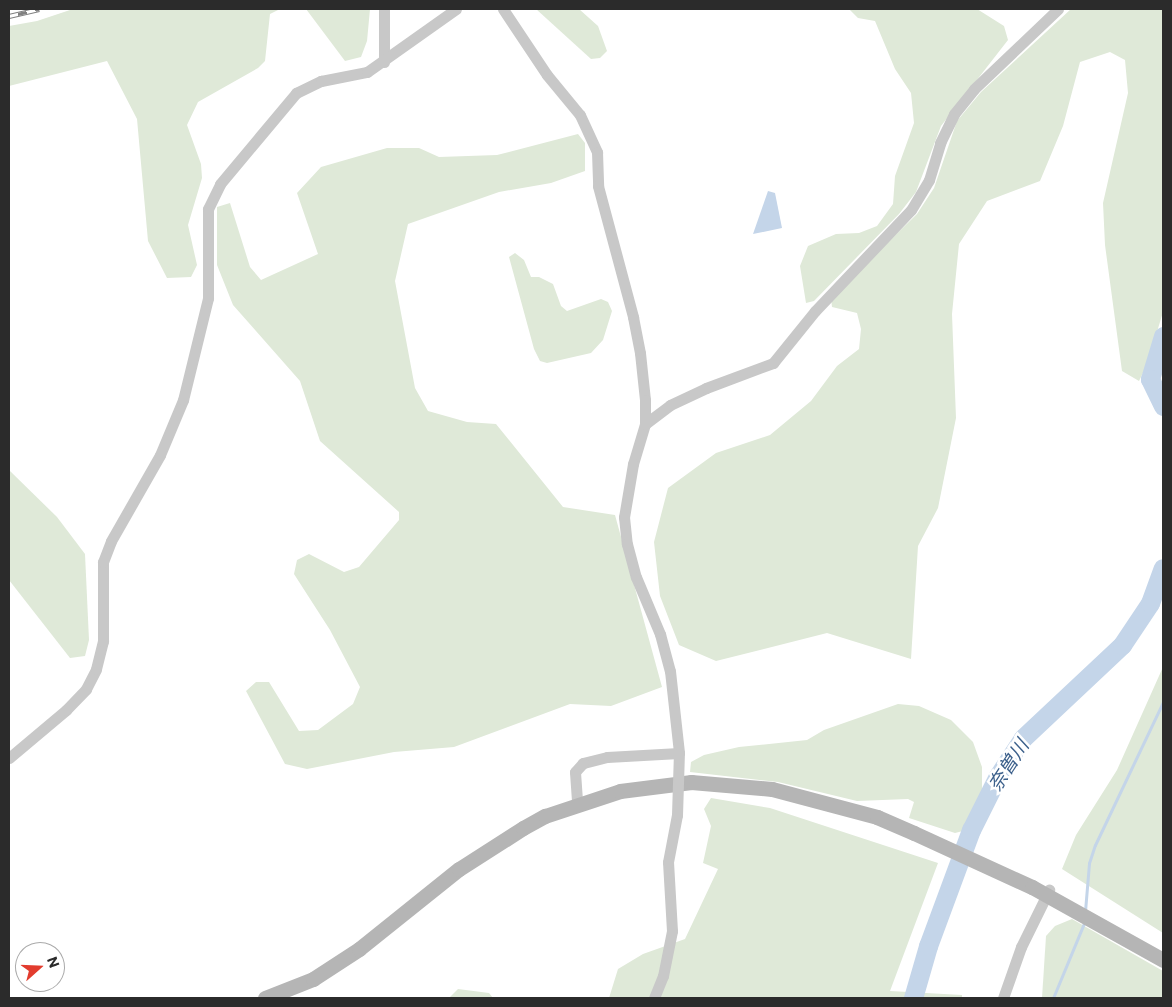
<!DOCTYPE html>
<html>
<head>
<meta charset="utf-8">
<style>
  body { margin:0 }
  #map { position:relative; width:1172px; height:1007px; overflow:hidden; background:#fff; font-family:Commissioner,"Noto Sans JP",sans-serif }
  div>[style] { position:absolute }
  .green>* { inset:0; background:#dfe9d8 }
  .water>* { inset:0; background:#c4d5e9 }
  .stream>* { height:3px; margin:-1.5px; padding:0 1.5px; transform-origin:1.5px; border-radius:1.5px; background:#c4d5e9 }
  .river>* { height:19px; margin:-9.5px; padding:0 9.5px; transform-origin:9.5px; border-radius:9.5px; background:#c4d5e9 }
  .street>* { height:11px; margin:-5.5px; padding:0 5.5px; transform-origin:5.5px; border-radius:5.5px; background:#c8c8c8 }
  .secondary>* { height:15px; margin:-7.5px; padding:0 7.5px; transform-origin:7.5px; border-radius:7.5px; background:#b5b5b5 }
  .rail>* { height:5px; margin-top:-2.5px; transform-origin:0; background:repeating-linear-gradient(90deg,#fff 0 9px,#808080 0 18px); box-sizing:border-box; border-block:1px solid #808080 }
  .street-bridge>* { height:11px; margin:-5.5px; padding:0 5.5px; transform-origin:5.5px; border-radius:5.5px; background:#c8c8c8 }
  .secondary-bridge>* { height:15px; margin:-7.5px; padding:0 7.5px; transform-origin:7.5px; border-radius:7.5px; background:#b5b5b5 }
  span { translate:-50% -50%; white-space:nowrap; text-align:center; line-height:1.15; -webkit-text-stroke:5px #fff; paint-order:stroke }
  .water-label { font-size:19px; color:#3c608b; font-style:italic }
  .frame { position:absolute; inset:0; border:10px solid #2b2b2b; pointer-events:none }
  .north { position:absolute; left:15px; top:942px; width:50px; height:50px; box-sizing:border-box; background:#fff; border:1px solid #aaa; border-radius:50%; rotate:70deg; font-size:14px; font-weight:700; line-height:20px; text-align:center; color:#2b2b2b }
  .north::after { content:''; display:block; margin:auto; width:18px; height:22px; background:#e23c2e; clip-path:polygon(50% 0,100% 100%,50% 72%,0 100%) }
</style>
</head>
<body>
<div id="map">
  <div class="green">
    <div style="clip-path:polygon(73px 9px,280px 9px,270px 14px,265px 61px,258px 68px,198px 102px,187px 125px,201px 164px,202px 178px,188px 225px,197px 265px,191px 277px,167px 278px,148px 241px,137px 119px,107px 61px,9px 86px,9px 26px,37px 21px)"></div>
    <div style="clip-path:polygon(306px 9px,370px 9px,367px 41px,361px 57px,345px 61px)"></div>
    <div style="clip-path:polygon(536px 9px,579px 9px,598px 26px,607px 51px,600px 58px,591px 59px)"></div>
    <div style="clip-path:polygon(849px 9px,977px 9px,1004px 26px,1008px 40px,941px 126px,916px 192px,899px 214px,814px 301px,806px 303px,800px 266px,808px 246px,836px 234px,859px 233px,877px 226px,893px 204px,895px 176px,914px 123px,911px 93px,895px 69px,875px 21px,858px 18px)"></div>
    <div style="clip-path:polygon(1071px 9px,1163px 9px,1163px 312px,1147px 365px,1139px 381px,1122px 371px,1105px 245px,1103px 203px,1128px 93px,1125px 60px,1110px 52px,1080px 62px,1063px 126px,1040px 181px,987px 201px,959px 244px,952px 314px,956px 418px,938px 508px,918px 546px,911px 659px,827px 633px,716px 661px,679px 645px,660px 596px,654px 542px,668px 488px,716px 453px,770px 435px,811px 401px,837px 366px,859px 349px,861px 329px,857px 313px,832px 307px,831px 298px,917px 214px,934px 188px,957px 121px,981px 92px)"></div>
    <div style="clip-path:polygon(578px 134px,585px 143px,585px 171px,551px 183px,499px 192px,408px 224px,395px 281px,415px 388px,428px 411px,467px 422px,496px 424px,563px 507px,615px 515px,662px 687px,611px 706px,570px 704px,454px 747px,394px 752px,307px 769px,285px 764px,246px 691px,256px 682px,269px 682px,299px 731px,318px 730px,353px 704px,360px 687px,330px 630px,294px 574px,297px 560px,309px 554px,344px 572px,359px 567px,399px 520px,399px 512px,320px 441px,300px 381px,233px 305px,217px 265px,217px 207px,230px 203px,250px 267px,261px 280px,318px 254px,297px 193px,321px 167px,387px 148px,419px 148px,439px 157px,497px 155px)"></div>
    <div style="clip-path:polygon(515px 253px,524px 260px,531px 277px,539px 277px,553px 284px,561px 306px,567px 311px,601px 299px,608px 302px,612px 311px,603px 340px,591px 353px,547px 363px,540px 361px,534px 349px,509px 257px)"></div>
    <div style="clip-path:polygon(9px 470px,57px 517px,85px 554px,89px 640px,85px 656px,70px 658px,9px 580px)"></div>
    <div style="clip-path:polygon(1163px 667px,1163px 933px,1062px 869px,1076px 835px,1117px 770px)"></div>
    <div style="clip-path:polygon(898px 704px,919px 706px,951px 720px,973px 742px,982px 767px,982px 794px,963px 831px,955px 833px,909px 818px,914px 802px,908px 799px,857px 801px,778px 782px,690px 772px,691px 762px,704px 755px,739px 747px,807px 740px,824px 730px)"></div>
    <div style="clip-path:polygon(711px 798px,770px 808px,938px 863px,890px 991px,962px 995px,962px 998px,609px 998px,618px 969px,643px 954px,685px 939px,718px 869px,703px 863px,711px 826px,704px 809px)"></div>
    <div style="clip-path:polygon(1072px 919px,1163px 971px,1163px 998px,1042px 998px,1046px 936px,1055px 926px)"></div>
    <div style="clip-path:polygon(458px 989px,489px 993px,493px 998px,449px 998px)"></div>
  </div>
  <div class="water">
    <div style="clip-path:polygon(768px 191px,775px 193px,782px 228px,753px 234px)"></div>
  </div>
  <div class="stream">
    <div style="left:1085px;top:911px;width:48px;rotate:-85.2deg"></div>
    <div style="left:1089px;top:863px;width:19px;rotate:-72deg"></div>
    <div style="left:1095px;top:845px;width:158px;rotate:-64.6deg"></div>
    <div style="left:1053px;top:998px;width:81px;rotate:-67.5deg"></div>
  </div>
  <div class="river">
    <div style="left:1163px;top:336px;width:45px;rotate:106.8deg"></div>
    <div style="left:1150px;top:379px;width:30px;rotate:64deg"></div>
    <div style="left:913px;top:998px;width:54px;rotate:-73.9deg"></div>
    <div style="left:928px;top:946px;width:124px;rotate:-69.7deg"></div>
    <div style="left:971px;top:830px;width:60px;rotate:-63.4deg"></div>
    <div style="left:998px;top:776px;width:45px;rotate:-56.7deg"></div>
    <div style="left:1023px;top:738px;width:136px;rotate:-43.2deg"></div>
    <div style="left:1122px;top:645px;width:50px;rotate:-56.3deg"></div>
    <div style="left:1150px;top:603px;width:37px;rotate:-70deg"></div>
  </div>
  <div class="street">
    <div style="left:384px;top:9px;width:53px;rotate:90deg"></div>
    <div style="left:503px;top:9px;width:79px;rotate:56.3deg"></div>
    <div style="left:547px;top:75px;width:52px;rotate:50.5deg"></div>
    <div style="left:580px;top:115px;width:41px;rotate:65.3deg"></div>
    <div style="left:597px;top:152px;width:34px;rotate:88deg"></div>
    <div style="left:598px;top:186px;width:136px;rotate:75deg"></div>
    <div style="left:633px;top:317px;width:37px;rotate:79deg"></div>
    <div style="left:640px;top:353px;width:47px;rotate:83.9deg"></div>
    <div style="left:645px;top:400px;width:24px;rotate:90deg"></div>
    <div style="left:645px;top:424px;width:42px;rotate:106.7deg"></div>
    <div style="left:633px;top:464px;width:54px;rotate:99.6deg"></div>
    <div style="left:624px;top:517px;width:27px;rotate:84deg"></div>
    <div style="left:627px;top:544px;width:34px;rotate:75deg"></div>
    <div style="left:636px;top:577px;width:62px;rotate:67.2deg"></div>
    <div style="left:660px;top:634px;width:38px;rotate:75deg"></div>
    <div style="left:670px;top:671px;width:82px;rotate:83.7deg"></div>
    <div style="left:679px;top:753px;width:72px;rotate:176.8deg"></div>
    <div style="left:607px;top:757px;width:25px;rotate:166deg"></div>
    <div style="left:583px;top:763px;width:12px;rotate:132deg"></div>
    <div style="left:575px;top:772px;width:32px;rotate:86deg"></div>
    <div style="left:645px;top:424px;width:31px;rotate:-37deg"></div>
    <div style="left:670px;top:405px;width:40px;rotate:-25deg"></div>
    <div style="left:706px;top:388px;width:72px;rotate:-20.5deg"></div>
    <div style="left:773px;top:363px;width:67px;rotate:-51.1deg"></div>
    <div style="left:815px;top:311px;width:139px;rotate:-46.5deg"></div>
    <div style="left:911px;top:210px;width:35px;rotate:-59deg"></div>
    <div style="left:929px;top:180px;width:39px;rotate:-73deg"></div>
    <div style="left:940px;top:143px;width:32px;rotate:-64deg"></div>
    <div style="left:954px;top:114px;width:32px;rotate:-51deg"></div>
    <div style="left:974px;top:89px;width:116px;rotate:-43.6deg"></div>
    <div style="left:9px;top:758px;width:75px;rotate:-40.1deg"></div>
    <div style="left:66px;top:710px;width:29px;rotate:-46deg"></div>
    <div style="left:86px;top:689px;width:22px;rotate:-63deg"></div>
    <div style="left:96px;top:669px;width:29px;rotate:-76deg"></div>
    <div style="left:103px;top:641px;width:79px;rotate:-90deg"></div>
    <div style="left:103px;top:562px;width:22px;rotate:-69deg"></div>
    <div style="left:111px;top:541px;width:99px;rotate:-60.3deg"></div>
    <div style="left:160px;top:455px;width:60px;rotate:-67.3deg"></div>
    <div style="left:183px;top:400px;width:105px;rotate:-76.2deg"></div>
    <div style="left:208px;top:298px;width:89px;rotate:-90deg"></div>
    <div style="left:208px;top:209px;width:28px;rotate:-64deg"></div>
    <div style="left:220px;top:184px;width:119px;rotate:-50.1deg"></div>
    <div style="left:296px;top:93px;width:28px;rotate:-26deg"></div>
    <div style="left:321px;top:81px;width:47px;rotate:-11.1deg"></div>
    <div style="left:367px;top:72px;width:109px;rotate:-35.3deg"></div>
    <div style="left:654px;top:998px;width:24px;rotate:-68deg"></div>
    <div style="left:663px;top:976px;width:46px;rotate:-78.7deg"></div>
    <div style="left:672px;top:931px;width:69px;rotate:-93.3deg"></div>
    <div style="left:668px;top:862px;width:48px;rotate:-79.2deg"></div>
    <div style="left:1003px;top:998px;width:54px;rotate:-70.6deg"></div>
    <div style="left:1021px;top:947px;width:64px;rotate:-63.8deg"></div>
  </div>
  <div class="secondary">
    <div style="left:265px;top:998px;width:52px;rotate:-21.6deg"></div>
    <div style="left:313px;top:979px;width:55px;rotate:-33.1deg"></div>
    <div style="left:359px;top:949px;width:128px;rotate:-38.7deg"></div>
    <div style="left:459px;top:869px;width:76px;rotate:-32.6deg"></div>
    <div style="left:523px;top:828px;width:25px;rotate:-29deg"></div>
    <div style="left:545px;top:816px;width:79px;rotate:-18.4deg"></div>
    <div style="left:620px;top:791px;width:72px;rotate:-7.2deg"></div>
    <div style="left:691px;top:782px;width:81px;rotate:4.9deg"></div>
    <div style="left:772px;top:789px;width:109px;rotate:14.9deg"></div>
    <div style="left:877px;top:817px;width:40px;rotate:23.4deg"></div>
  </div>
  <div class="rail">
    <div style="left:9px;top:16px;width:31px;rotate:-13deg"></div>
  </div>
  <div class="street-bridge">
    <div style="left:677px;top:815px;width:62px;rotate:-88.2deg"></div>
  </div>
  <div class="secondary-bridge">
    <div style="left:914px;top:833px;width:130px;rotate:24.6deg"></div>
    <div style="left:1032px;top:887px;width:150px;rotate:29.1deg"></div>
  </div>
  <div class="water-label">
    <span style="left:1008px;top:765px;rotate:-57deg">奈曽川</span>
  </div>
  <div class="frame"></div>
  <div class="north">N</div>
</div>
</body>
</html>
